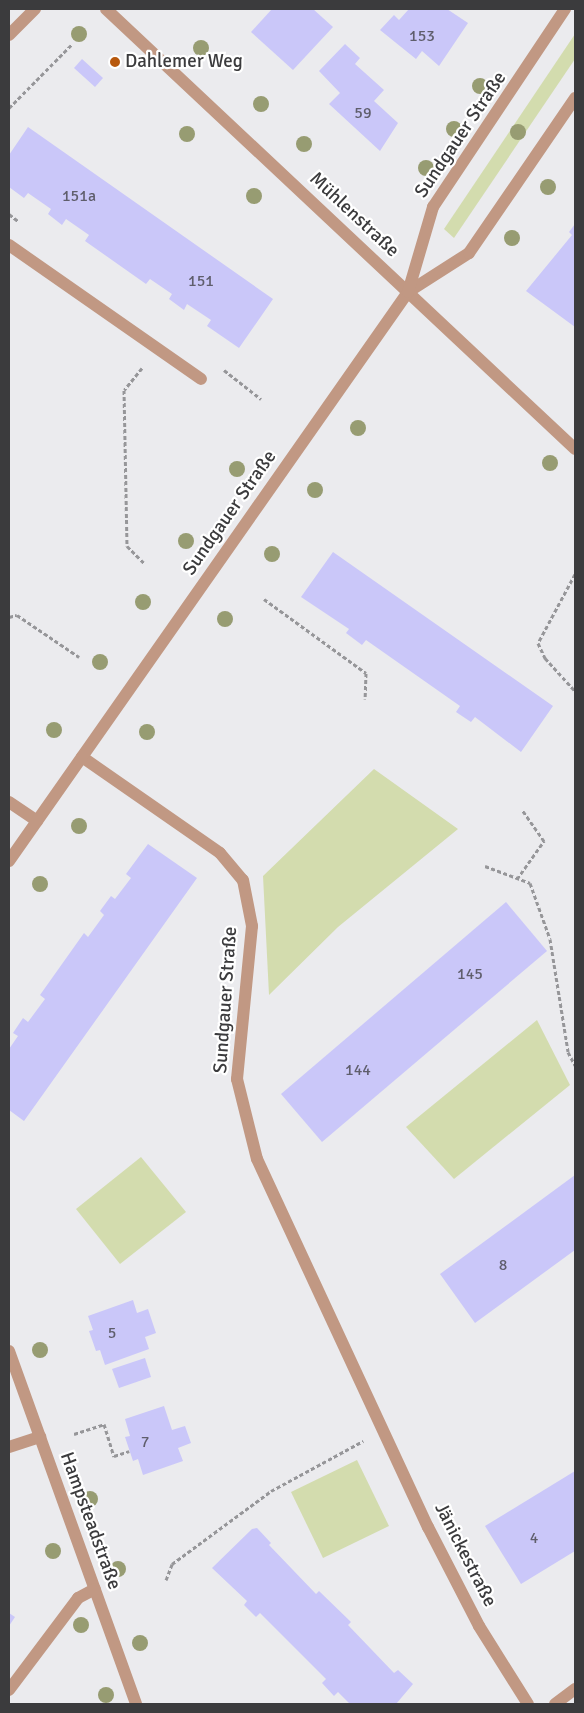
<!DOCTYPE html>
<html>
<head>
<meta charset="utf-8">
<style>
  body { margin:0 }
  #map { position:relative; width:584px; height:1713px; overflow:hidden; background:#ebebee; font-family:Signika,sans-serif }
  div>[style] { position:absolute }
  .green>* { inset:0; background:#d3dcae }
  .building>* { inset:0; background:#cac7f9 }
  .path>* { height:3px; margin-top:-1.5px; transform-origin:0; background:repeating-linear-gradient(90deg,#969699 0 4px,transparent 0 6.5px) }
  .minor>* { height:12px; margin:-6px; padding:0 6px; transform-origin:6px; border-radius:6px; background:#c19883 }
  .trees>* { width:16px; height:16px; margin:-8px; border-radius:50%; background:#979c72 }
  .dots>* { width:14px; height:14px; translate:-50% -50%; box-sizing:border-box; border:2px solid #fff; border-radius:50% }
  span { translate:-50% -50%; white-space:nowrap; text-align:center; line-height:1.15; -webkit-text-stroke:4.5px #fff; paint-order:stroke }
  .number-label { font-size:16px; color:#5f5e6c }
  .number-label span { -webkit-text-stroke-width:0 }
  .poi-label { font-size:19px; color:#3b3b3d }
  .left { translate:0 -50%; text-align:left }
  .street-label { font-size:19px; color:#3b3b3d }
  .frame { position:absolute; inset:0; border:10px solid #3b3b3d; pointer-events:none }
</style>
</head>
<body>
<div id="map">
  <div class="green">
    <div style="clip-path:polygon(575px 34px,575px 59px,454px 238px,444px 229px)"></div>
    <div style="clip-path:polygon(374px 769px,458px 829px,338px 927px,269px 995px,263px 876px)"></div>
    <div style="clip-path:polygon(537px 1020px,570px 1085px,454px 1179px,406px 1127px)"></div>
    <div style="clip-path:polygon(141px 1157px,186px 1212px,120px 1264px,76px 1209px)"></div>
    <div style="clip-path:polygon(357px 1460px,389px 1526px,323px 1558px,291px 1492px)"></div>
  </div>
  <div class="building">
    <div style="clip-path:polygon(272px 9px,313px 9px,333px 27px,293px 70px,251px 32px)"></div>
    <div style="clip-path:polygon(409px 9px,447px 9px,468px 23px,439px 66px,422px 51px,416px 59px,380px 30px,394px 15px,399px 20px)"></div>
    <div style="clip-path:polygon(345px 44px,360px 58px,355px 64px,384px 90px,374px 101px,398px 123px,380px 151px,329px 104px,340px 93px,319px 71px)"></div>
    <div style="clip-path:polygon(82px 59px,103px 78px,95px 87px,74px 68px)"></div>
    <div style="clip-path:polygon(28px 127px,273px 299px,239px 348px,207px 326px,211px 320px,187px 304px,184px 310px,169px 299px,172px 294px,150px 279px,146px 284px,85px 241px,89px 235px,66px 219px,62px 225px,48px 214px,51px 209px,28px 193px,24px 198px,9px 187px,9px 155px)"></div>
    <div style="clip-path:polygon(575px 224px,575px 327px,526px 291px,572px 235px,569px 232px)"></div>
    <div style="clip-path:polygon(333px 552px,553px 706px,521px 752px,475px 717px,471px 722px,456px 712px,460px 706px,366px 640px,362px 645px,346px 633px,349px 629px,301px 597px)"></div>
    <div style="clip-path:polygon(148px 844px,197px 878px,24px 1121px,9px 1110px,9px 1049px,18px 1036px,13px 1033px,23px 1018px,28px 1022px,45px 999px,40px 995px,84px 933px,88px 937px,104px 915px,100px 911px,111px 896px,115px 899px,131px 878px,126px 874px)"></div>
    <div style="clip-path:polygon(506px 902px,547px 951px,322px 1142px,281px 1094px)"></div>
    <div style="clip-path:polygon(575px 1175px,575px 1250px,475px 1323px,440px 1274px)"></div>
    <div style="clip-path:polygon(133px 1300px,137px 1313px,148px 1309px,156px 1333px,145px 1337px,149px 1349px,105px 1365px,100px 1350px,96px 1351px,89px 1331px,93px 1330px,88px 1316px)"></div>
    <div style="clip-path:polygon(145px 1358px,151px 1377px,119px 1388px,112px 1369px)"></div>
    <div style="clip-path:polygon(164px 1406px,172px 1430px,185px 1426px,191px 1443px,178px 1448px,183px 1461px,143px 1475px,138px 1459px,133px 1461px,125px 1437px,130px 1436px,125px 1419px)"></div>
    <div style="clip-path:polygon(575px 1471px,575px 1551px,521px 1584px,485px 1526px)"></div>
    <div style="clip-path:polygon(257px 1528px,271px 1543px,269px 1545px,316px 1594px,319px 1591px,351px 1622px,348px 1625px,394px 1673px,398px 1670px,413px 1684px,396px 1704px,350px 1704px,338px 1692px,334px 1696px,322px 1683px,326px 1679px,260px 1613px,256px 1617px,244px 1605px,247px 1601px,212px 1568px,252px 1529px)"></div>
    <div style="clip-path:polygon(9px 1613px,15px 1617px,9px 1626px)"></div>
  </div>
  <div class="path">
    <div style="left:9px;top:108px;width:91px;rotate:-45.4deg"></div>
    <div style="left:9px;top:214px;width:11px;rotate:38deg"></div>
    <div style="left:142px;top:368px;width:28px;rotate:129deg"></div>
    <div style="left:124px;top:390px;width:156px;rotate:88.9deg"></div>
    <div style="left:127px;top:546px;width:25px;rotate:45deg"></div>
    <div style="left:224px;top:370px;width:47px;rotate:38.1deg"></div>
    <div style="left:575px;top:574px;width:78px;rotate:118.2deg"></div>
    <div style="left:538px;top:643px;width:17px;rotate:65deg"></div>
    <div style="left:545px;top:658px;width:45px;rotate:47.7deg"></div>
    <div style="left:264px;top:599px;width:126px;rotate:36deg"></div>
    <div style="left:366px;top:673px;width:26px;rotate:92deg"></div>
    <div style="left:9px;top:617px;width:8px;rotate:-14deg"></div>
    <div style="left:17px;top:615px;width:75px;rotate:34.1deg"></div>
    <div style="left:485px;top:866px;width:48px;rotate:20.7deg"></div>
    <div style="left:530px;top:883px;width:59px;rotate:70.3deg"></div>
    <div style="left:550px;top:939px;width:114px;rotate:80.9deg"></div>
    <div style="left:568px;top:1052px;width:15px;rotate:62deg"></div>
    <div style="left:517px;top:879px;width:47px;rotate:-54.6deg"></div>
    <div style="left:544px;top:841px;width:38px;rotate:-125deg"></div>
    <div style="left:74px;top:1434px;width:32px;rotate:-18deg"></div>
    <div style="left:104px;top:1424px;width:34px;rotate:73deg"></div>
    <div style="left:114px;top:1456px;width:16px;rotate:-18deg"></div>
    <div style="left:166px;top:1580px;width:17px;rotate:-69deg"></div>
    <div style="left:172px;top:1564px;width:123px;rotate:-36.4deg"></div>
    <div style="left:271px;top:1491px;width:105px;rotate:-28.5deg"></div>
  </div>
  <div class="minor">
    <div style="left:106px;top:9px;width:643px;rotate:43.17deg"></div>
    <div style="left:9px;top:35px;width:37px;rotate:-45deg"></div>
    <div style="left:9px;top:245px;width:234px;rotate:34.9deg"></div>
    <div style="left:408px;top:292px;width:72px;rotate:-32.6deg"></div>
    <div style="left:469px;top:253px;width:188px;rotate:-55.6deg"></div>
    <div style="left:82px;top:757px;width:168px;rotate:34.8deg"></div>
    <div style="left:220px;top:853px;width:35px;rotate:50deg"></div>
    <div style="left:243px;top:880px;width:47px;rotate:78.9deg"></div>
    <div style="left:252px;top:926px;width:154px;rotate:95.6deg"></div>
    <div style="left:237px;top:1079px;width:82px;rotate:76deg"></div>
    <div style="left:257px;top:1159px;width:406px;rotate:65.1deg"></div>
    <div style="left:428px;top:1527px;width:111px;rotate:62.7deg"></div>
    <div style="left:479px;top:1626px;width:92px;rotate:57.9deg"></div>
    <div style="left:9px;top:802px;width:34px;rotate:34deg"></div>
    <div style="left:9px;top:861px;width:695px;rotate:-54.96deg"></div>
    <div style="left:408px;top:292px;width:89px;rotate:-73.6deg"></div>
    <div style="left:433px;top:207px;width:238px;rotate:-56.3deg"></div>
    <div style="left:9px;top:1351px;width:375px;rotate:70.2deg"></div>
    <div style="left:9px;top:1447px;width:33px;rotate:-18deg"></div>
    <div style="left:9px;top:1690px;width:115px;rotate:-53.1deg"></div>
    <div style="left:78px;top:1598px;width:19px;rotate:-28deg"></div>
    <div style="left:555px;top:1704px;width:25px;rotate:-37deg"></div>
  </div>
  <div class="trees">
    <div style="left:79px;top:34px"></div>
    <div style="left:201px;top:48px"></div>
    <div style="left:480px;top:86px"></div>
    <div style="left:261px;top:104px"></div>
    <div style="left:454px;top:129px"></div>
    <div style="left:518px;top:132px"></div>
    <div style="left:187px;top:134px"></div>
    <div style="left:304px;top:144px"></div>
    <div style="left:426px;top:168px"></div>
    <div style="left:548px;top:187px"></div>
    <div style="left:254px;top:196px"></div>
    <div style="left:512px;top:238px"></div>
    <div style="left:358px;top:428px"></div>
    <div style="left:550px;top:463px"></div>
    <div style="left:237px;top:469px"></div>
    <div style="left:315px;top:490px"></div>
    <div style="left:186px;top:541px"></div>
    <div style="left:272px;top:554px"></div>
    <div style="left:143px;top:602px"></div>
    <div style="left:225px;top:619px"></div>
    <div style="left:100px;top:662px"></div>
    <div style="left:54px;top:730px"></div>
    <div style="left:147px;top:732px"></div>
    <div style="left:79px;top:826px"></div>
    <div style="left:40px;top:884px"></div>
    <div style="left:40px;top:1350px"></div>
    <div style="left:90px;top:1499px"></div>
    <div style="left:53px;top:1551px"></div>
    <div style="left:118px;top:1569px"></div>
    <div style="left:81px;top:1625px"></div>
    <div style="left:140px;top:1643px"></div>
    <div style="left:106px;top:1695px"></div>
  </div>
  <div class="dots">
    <div style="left:115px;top:62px;background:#b7580d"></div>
  </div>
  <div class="number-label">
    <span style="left:422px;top:36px">153</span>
    <span style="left:363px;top:113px">59</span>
    <span style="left:79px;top:196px">151a</span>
    <span style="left:201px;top:281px">151</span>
    <span style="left:470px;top:974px">145</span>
    <span style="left:358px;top:1070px">144</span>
    <span style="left:503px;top:1265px">8</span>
    <span style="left:112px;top:1333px">5</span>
    <span style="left:145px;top:1442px">7</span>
    <span style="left:534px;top:1538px">4</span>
  </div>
  <div class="poi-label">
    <span class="left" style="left:125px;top:62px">Dahlemer Weg</span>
  </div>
  <div class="street-label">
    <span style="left:461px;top:135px;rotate:-56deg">Sundgauer Straße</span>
    <span style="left:354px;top:215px;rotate:43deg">Mühlenstraße</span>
    <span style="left:230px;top:513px;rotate:-55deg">Sundgauer Straße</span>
    <span style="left:226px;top:1000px;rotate:-86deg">Sundgauer Straße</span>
    <span style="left:90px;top:1521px;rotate:70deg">Hampsteadstraße</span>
    <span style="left:465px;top:1555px;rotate:63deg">Jänickestraße</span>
  </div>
  <div class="frame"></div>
</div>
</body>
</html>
